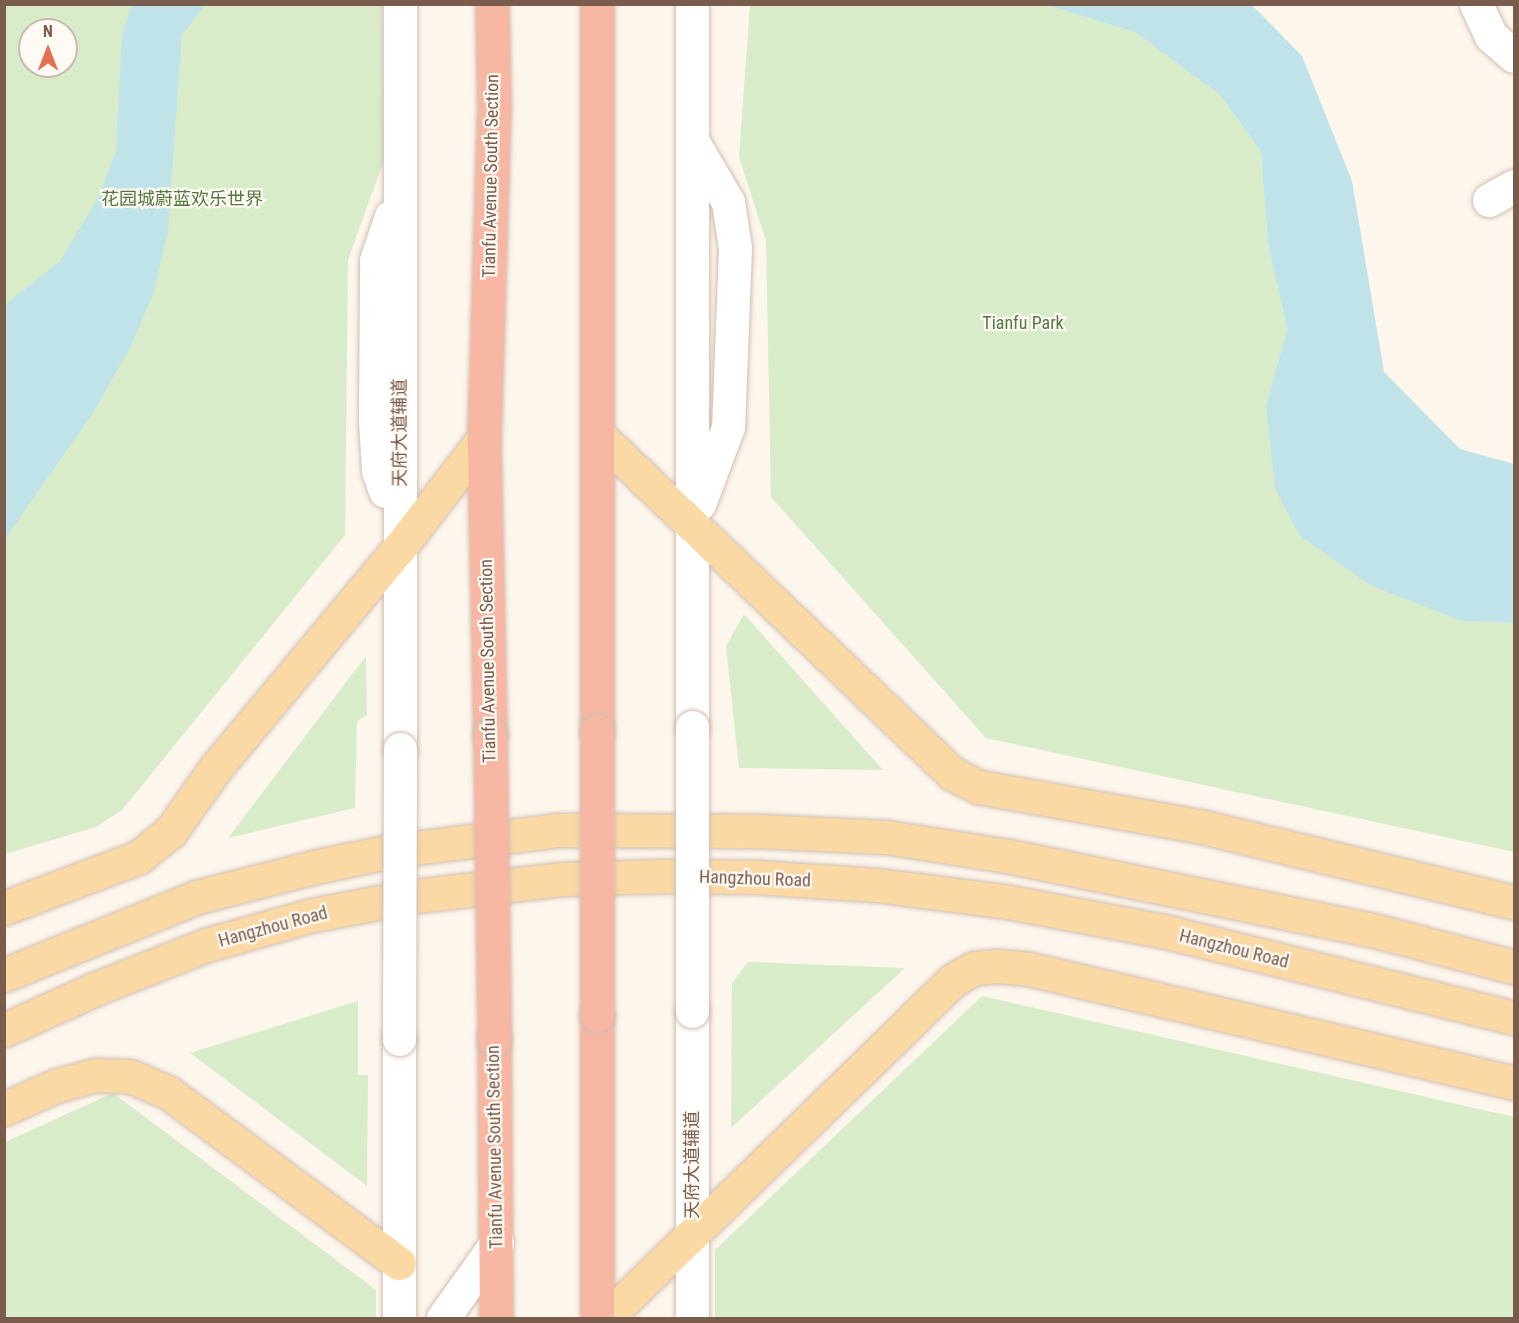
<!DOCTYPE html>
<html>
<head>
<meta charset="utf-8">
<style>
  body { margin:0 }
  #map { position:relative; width:1519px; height:1323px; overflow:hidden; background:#fdf6ec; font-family:"Roboto Condensed","Noto Sans SC",sans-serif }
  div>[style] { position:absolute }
  .green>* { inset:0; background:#d8ecc9 }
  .water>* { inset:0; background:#bfe3e8 }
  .roads { filter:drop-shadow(0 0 2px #d1beb0) drop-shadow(0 0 2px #d1beb0) }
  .minor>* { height:33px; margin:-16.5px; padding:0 16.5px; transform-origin:16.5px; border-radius:16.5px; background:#fff }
  .major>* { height:33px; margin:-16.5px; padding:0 16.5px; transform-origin:16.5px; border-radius:16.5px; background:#fbd9a5 }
  .highway>* { height:33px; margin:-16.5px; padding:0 16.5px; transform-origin:16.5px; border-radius:16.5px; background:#f7b7a3 }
  .bridges { filter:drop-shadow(0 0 2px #d1beb0) drop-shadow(0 0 2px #d1beb0) }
  .minor-bridge>* { height:33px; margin:-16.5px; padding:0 16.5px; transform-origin:16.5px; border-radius:16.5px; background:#fff }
  .highway-bridge>* { height:33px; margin:-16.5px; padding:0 16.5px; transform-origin:16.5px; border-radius:16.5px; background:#f7b7a3 }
  span { translate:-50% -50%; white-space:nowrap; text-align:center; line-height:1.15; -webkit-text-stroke:4.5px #fffaf3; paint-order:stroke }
  .street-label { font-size:18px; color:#7a5c4d }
  .park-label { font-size:18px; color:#537a41 }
  .frame { position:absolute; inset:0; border:6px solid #7a5c4d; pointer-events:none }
  .north { position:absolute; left:18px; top:18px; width:60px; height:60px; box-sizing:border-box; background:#fffaf3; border:2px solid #cabbb1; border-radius:50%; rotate:0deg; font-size:16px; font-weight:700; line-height:24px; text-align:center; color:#7a5c4d }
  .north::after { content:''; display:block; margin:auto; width:21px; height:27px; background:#e76f51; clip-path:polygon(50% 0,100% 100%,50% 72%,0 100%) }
</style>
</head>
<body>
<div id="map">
  <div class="green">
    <div style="clip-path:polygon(evenodd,5px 5px,382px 5px,384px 160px,348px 260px,345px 535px,122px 810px,96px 827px,5px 854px,5px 5px,30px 30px,66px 30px,66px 66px,30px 66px,30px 30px)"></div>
    <div style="clip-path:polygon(750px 5px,1046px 5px,1135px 32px,1221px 96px,1261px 152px,1268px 244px,1287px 329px,1266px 406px,1462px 621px,1514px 623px,1514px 852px,986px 738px,771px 497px,766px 241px,739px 157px)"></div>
    <div style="clip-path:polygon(744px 614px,883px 770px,739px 768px,726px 646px)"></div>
    <div style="clip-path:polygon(366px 656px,367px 715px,357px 721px,355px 808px,228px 838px)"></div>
    <div style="clip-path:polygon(748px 962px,905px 968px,731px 1128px,732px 983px)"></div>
    <div style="clip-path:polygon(982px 996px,1514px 1117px,1514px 1318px,715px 1318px,715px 1250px)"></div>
    <div style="clip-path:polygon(358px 1001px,358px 1075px,368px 1075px,367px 1186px,190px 1053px)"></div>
    <div style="clip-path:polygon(113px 1093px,376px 1290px,376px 1318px,5px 1318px,5px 1142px)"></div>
  </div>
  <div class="water">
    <div style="clip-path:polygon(132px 5px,205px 5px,182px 35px,168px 230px,154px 292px,130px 348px,94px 411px,5px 539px,5px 305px,60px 261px,98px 198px,116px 151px,122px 33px)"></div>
    <div style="clip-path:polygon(1046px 5px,1252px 5px,1302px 56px,1352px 181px,1384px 372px,1460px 449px,1514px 464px,1514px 623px,1462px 621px,1370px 585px,1300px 536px,1275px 489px,1266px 406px,1287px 329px,1268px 244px,1261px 152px,1221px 96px,1135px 32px)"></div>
  </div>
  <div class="roads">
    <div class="minor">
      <div style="left:400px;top:4px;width:745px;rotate:90deg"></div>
      <div style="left:692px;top:4px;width:723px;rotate:90deg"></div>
      <div style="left:1476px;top:4px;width:35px;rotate:65deg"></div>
      <div style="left:1491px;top:36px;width:30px;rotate:41deg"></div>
      <div style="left:693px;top:142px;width:69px;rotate:59.7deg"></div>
      <div style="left:728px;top:202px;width:47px;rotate:81.3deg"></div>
      <div style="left:735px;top:248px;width:179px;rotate:92.2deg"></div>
      <div style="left:728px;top:427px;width:82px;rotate:110.6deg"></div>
      <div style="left:1489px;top:200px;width:29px;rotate:-29deg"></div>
      <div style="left:385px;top:491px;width:21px;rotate:-109deg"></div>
      <div style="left:378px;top:471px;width:51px;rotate:-93.4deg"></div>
      <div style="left:375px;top:420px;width:160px;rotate:-89.6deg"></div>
      <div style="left:376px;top:260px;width:46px;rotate:-71.2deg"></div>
      <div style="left:399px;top:1039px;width:279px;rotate:90deg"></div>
      <div style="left:443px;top:1318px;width:93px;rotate:-54.6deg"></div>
      <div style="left:692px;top:1318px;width:307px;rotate:-90deg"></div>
    </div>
    <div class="major">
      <div style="left:597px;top:434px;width:492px;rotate:43.7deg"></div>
      <div style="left:953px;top:774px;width:29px;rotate:27deg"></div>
      <div style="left:979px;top:787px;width:228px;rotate:10.1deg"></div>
      <div style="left:1203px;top:827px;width:320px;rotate:13.6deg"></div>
      <div style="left:4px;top:908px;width:144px;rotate:-20.7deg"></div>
      <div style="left:139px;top:857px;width:41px;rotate:-39.1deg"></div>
      <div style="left:171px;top:831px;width:75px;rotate:-54.8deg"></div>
      <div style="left:214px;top:770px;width:290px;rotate:-50.2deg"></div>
      <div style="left:400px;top:547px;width:138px;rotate:-52.4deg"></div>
      <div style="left:4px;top:975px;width:208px;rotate:-22deg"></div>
      <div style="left:197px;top:897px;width:121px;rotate:-14.4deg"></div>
      <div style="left:314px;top:867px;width:79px;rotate:-11.7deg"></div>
      <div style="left:391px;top:851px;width:170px;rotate:-7.1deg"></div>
      <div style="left:560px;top:830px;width:197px;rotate:0.3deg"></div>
      <div style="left:757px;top:831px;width:129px;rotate:2.7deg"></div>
      <div style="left:886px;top:837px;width:123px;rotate:8.9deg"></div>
      <div style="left:1008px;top:856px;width:367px;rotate:11.5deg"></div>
      <div style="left:1368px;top:929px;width:151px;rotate:14.6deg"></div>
      <div style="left:4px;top:1030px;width:100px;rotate:-24.3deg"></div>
      <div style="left:95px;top:989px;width:119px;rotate:-21.6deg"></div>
      <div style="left:206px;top:945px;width:111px;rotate:-15.7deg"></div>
      <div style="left:313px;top:915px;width:96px;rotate:-10.8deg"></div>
      <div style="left:407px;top:897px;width:157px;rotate:-6.6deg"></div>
      <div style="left:563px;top:879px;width:99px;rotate:-1.7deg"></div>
      <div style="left:662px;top:876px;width:94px;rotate:0.6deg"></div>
      <div style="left:756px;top:877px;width:121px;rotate:3.8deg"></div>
      <div style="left:877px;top:885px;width:133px;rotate:7.3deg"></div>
      <div style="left:1009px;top:902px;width:157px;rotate:10.7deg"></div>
      <div style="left:1163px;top:931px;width:362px;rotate:13.9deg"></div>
      <div style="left:4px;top:1109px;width:56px;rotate:-24.3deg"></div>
      <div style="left:55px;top:1086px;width:41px;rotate:-15.4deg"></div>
      <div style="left:95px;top:1075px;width:35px;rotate:2deg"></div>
      <div style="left:130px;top:1076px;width:43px;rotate:23.6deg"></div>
      <div style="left:169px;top:1093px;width:286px;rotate:36.5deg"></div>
      <div style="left:606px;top:1318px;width:431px;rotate:-44.2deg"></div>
      <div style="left:915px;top:1017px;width:53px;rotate:-44.2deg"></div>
      <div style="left:953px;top:980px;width:25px;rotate:-29deg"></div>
      <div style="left:975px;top:968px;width:22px;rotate:-5deg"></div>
      <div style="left:997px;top:966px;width:32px;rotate:5deg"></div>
      <div style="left:1029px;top:969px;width:498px;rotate:13.2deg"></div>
    </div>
    <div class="highway">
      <div style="left:597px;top:731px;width:727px;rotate:-90deg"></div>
      <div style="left:490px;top:734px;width:296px;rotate:-91.2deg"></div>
      <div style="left:484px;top:438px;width:328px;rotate:-88.3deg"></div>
      <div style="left:494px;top:110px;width:106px;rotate:-91.1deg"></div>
      <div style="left:597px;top:1015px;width:303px;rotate:90deg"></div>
      <div style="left:494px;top:1039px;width:279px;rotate:89.6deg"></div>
    </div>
  </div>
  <div class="bridges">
    <div class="minor-bridge">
      <div style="left:692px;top:727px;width:284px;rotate:90deg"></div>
      <div style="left:399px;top:1039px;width:290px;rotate:-89.8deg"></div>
    </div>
    <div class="highway-bridge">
      <div style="left:597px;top:731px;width:284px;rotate:90deg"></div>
      <div style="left:490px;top:734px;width:305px;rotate:89.2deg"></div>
    </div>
  </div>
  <div class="street-label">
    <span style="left:491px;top:176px;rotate:-89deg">Tianfu Avenue South Section</span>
    <span style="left:400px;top:433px;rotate:-90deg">天府大道辅道</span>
    <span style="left:488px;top:661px;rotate:-91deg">Tianfu Avenue South Section</span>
    <span style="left:755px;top:879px;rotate:2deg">Hangzhou Road</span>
    <span style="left:273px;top:927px;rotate:-15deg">Hangzhou Road</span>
    <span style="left:1234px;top:949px;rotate:14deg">Hangzhou Road</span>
    <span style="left:495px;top:1147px;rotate:-91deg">Tianfu Avenue South Section</span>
    <span style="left:692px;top:1165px;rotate:-90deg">天府大道辅道</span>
  </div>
  <div class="park-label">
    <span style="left:182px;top:199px">花园城蔚蓝欢乐世界</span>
    <span style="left:1023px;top:323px">Tianfu Park</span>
  </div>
  <div class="frame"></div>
  <div class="north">N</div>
</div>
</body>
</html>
